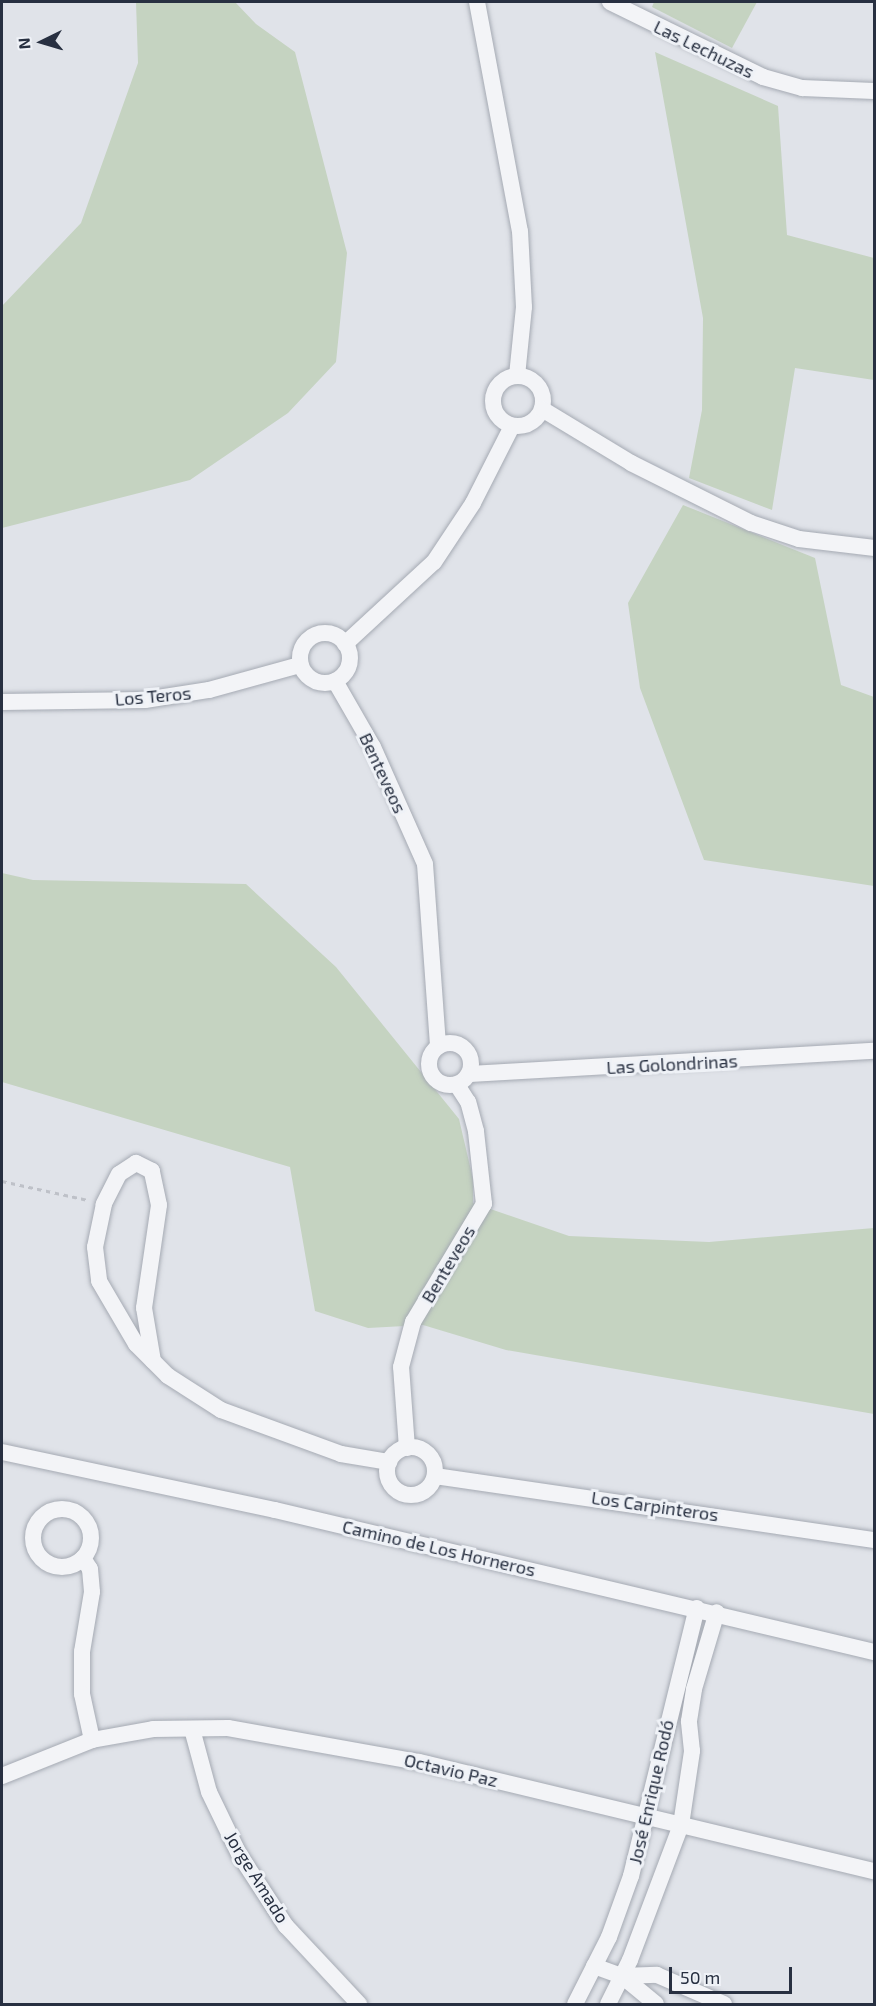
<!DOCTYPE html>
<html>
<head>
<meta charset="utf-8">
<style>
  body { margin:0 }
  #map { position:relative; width:876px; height:2006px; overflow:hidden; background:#e0e3e9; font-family:"Exo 2",sans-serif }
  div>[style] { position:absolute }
  .green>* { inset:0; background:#c5d3c1 }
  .path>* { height:3px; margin-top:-1.5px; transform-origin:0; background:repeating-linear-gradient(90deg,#bec1c8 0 4.5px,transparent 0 9px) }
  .roads { filter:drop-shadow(0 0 2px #a5aab3) drop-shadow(0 0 2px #a5aab3) }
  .minor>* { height:16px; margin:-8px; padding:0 8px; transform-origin:8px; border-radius:8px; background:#f3f4f7 }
  .minor>.ring { margin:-8px; padding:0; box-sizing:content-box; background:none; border:16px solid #f3f4f7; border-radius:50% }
  span { translate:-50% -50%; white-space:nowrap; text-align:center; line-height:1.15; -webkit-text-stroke:6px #eff2f7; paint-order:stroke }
  .street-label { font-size:18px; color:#283041 }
  .frame { position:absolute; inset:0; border:3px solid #283041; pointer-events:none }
  .north { position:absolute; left:12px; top:12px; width:60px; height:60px; -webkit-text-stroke:4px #eff2f7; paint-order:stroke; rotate:265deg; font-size:16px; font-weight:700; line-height:24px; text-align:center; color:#283041 }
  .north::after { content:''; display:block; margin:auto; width:21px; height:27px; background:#283041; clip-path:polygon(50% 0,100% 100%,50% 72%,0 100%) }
  .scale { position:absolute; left:669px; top:1967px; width:123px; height:27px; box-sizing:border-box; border:3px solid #283041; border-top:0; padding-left:8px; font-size:18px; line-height:21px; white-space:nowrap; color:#283041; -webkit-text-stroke:4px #eff2f7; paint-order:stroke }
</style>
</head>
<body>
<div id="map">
  <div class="green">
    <div style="clip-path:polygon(136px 2px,235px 2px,256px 24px,295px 52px,347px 253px,336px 362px,288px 413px,190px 480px,2px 528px,2px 306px,81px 223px,138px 63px)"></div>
    <div style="clip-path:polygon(654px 2px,757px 2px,732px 48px,652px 7px)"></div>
    <div style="clip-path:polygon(655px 52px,778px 106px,787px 235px,874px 258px,874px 380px,795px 368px,772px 510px,689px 478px,702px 410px,703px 318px)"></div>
    <div style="clip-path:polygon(683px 505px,815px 558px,841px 685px,874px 697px,874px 886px,704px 860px,640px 688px,628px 603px)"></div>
    <div style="clip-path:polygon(2px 873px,33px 880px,246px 884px,336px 967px,459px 1119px,473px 1179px,473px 1203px,569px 1236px,709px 1242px,874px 1228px,874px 1414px,506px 1350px,423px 1325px,368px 1328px,315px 1311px,290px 1167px,2px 1082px)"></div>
  </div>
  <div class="path">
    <div style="left:2px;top:1181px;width:88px;rotate:12.5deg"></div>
  </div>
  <div class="roads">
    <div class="minor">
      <div style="left:477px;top:2px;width:233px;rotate:79.4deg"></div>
      <div style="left:520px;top:231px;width:76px;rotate:87deg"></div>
      <div style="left:524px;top:307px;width:69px;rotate:95.8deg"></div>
      <div style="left:610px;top:2px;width:170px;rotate:26.1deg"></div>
      <div style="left:763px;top:77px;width:41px;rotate:15.8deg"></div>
      <div style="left:802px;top:88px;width:72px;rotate:2.4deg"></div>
      <div class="ring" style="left:493px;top:376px;width:34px;height:34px"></div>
      <div style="left:542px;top:409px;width:104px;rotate:31.2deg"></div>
      <div style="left:631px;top:463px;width:134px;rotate:26.6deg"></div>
      <div style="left:751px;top:523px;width:51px;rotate:18.4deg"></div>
      <div style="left:799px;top:539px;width:76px;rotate:6.8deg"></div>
      <div class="ring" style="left:300px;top:633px;width:34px;height:34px"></div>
      <div style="left:345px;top:644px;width:121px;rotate:-42.7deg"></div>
      <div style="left:434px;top:562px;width:71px;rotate:-56.5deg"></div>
      <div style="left:473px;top:503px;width:86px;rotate:-63.1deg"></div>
      <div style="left:335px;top:681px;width:76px;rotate:60.1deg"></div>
      <div style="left:373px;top:747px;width:128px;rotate:66deg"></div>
      <div style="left:425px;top:864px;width:183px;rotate:85.9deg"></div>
      <div style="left:2px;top:702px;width:143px;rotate:-0.8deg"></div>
      <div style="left:145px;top:700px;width:65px;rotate:-8.9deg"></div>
      <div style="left:209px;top:690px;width:94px;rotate:-15.4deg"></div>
      <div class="ring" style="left:429px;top:1043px;width:26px;height:26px"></div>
      <div style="left:469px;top:1074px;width:406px;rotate:-3.3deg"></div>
      <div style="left:153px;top:1361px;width:54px;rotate:-99.6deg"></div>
      <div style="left:144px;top:1308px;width:104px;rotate:-81.7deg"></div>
      <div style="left:159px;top:1205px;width:35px;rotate:-102deg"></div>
      <div style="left:152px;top:1171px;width:18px;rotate:-153deg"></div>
      <div style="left:136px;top:1163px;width:20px;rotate:147deg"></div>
      <div style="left:119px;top:1174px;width:34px;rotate:117deg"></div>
      <div style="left:104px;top:1204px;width:44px;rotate:101.8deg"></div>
      <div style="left:95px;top:1247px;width:34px;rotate:83deg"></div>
      <div style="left:99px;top:1281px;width:73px;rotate:59.6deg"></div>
      <div style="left:136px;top:1344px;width:45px;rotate:45deg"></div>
      <div style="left:168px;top:1376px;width:63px;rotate:32.7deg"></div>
      <div style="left:221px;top:1410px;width:128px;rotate:20.1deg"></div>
      <div style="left:341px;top:1454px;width:49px;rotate:9.5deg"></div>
      <div class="ring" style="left:387px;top:1447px;width:32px;height:32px"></div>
      <div style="left:407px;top:1448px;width:81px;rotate:-94.2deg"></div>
      <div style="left:401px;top:1367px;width:47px;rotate:-75.1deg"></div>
      <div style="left:413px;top:1322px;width:138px;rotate:-59deg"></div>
      <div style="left:484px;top:1204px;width:73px;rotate:-96.3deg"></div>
      <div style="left:476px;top:1131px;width:30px;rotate:-105deg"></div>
      <div style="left:468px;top:1102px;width:20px;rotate:-123deg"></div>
      <div style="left:2px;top:1452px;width:279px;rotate:12deg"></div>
      <div style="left:275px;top:1510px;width:616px;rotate:13.34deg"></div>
      <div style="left:435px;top:1476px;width:444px;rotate:8.3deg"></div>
      <div class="ring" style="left:33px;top:1509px;width:42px;height:42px"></div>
      <div style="left:83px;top:1558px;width:13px;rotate:58deg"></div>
      <div style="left:90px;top:1569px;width:23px;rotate:85deg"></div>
      <div style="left:92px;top:1592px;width:61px;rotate:99.5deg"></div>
      <div style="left:82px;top:1652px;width:42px;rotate:90deg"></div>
      <div style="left:82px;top:1694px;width:47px;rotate:77.7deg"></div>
      <div style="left:192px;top:1729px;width:65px;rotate:74.9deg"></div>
      <div style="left:209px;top:1792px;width:69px;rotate:64.2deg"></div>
      <div style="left:239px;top:1854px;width:86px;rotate:56.9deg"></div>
      <div style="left:286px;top:1926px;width:107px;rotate:46.9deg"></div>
      <div style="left:2px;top:1776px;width:97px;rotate:-21.8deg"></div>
      <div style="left:92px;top:1740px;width:62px;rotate:-10.2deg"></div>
      <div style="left:153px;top:1729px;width:75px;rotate:-0.8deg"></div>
      <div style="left:228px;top:1728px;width:194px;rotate:10.1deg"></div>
      <div style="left:419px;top:1762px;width:468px;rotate:13.5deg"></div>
      <div style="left:594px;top:1966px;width:30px;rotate:20deg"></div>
      <div style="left:622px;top:1976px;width:35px;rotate:-2deg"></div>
      <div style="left:657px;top:1975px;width:73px;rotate:23.4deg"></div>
      <div style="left:622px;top:1976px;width:44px;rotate:39.5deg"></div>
      <div style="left:575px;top:2004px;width:75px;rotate:-63.1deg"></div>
      <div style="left:609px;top:1937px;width:65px;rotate:-70.2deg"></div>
      <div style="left:631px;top:1876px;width:276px;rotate:-76.2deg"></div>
      <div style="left:608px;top:2004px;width:49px;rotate:-63.4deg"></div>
      <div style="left:630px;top:1960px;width:144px;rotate:-69.3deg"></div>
      <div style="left:681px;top:1825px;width:75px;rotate:-81.5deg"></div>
      <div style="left:692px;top:1751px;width:30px;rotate:-96deg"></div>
      <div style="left:689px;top:1721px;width:32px;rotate:-81deg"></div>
      <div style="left:694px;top:1689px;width:80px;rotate:-73.4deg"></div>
    </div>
  </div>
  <div class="street-label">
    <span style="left:704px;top:49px;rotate:26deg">Las Lechuzas</span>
    <span style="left:153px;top:696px;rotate:-5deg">Los Teros</span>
    <span style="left:383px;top:773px;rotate:65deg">Benteveos</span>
    <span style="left:672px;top:1064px;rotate:-3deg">Las Golondrinas</span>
    <span style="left:448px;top:1264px;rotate:-59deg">Benteveos</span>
    <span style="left:655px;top:1506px;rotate:8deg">Los Carpinteros</span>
    <span style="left:439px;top:1548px;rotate:13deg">Camino de Los Horneros</span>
    <span style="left:451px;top:1770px;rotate:13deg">Octavio Paz</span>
    <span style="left:651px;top:1792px;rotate:-77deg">José Enrique Rodó</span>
    <span style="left:257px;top:1877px;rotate:58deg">Jorge Amado</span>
  </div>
  <div class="frame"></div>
  <div class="north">N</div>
  <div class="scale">50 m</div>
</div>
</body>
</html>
